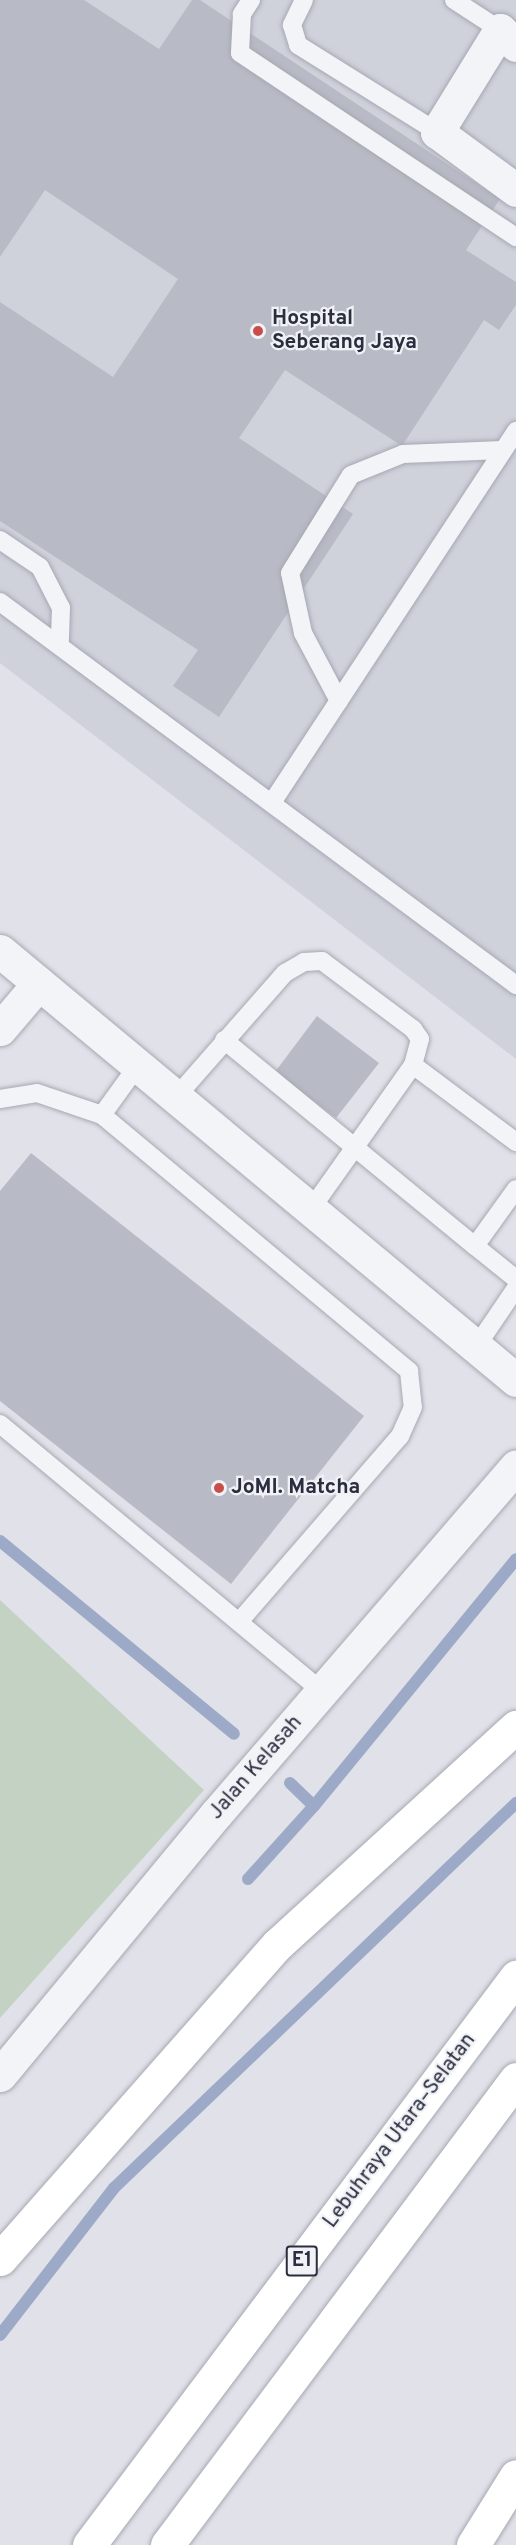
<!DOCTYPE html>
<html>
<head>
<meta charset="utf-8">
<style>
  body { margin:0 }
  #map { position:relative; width:516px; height:2545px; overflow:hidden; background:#e1e2e9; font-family:Overpass,sans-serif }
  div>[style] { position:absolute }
  .built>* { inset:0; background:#cfd1db }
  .green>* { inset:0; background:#c3d2c2 }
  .stream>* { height:12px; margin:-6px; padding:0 6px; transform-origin:6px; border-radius:6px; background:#9daac7 }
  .building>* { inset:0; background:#b8bbc5 }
  .roads { filter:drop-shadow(0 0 2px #a6a8b3) drop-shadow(0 0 2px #a6a8b3) }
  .service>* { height:18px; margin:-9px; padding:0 9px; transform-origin:9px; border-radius:9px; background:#f3f4f7 }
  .minor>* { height:33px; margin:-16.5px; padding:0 16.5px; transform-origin:16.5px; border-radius:16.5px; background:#f3f4f7 }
  .motorway>* { height:33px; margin:-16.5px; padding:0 16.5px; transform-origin:16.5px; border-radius:16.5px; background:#fff }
  .dots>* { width:16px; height:16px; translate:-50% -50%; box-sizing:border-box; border:3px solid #f0f2f6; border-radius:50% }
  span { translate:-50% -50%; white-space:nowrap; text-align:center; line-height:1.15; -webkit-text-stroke:4.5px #f0f2f6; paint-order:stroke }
  .shield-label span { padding:2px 4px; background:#f0f2f6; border:2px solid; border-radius:4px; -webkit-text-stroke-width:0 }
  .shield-label { font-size:20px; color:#2a2e3f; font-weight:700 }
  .poi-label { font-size:21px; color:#2a2e3f; font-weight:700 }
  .left { translate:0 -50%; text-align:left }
  .street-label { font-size:21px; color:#2a2e3f }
</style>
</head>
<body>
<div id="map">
  <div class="built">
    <div style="clip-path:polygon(0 0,516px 0,516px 1059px,0 663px)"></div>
  </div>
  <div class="green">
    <div style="clip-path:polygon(0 1600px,204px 1790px,0 2018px)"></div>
  </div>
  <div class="stream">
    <div style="left:0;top:1541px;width:303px;rotate:39.5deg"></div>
    <div style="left:290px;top:1783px;width:33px;rotate:44deg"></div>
    <div style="left:248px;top:1879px;width:98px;rotate:-47.9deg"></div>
    <div style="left:314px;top:1806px;width:319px;rotate:-50.7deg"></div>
    <div style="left:0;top:2335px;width:186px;rotate:-52.2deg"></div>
    <div style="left:114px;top:2188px;width:557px;rotate:-43.76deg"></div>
  </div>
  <div class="building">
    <div style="clip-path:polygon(0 0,84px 0,159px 49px,192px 0,200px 0,500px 199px,466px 250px,516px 282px,516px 305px,499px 330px,484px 320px,402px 446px,285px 370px,239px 438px,353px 514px,219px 717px,173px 686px,198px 650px,0 521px,0 302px,113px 377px,178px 279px,45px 190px,0 257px)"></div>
    <div style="clip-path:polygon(317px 1016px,379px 1063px,336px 1118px,275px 1072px)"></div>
    <div style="clip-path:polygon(31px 1153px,364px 1416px,231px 1584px,0 1401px,0 1191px)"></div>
  </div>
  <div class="roads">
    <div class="service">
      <div style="left:251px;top:0;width:17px;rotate:123deg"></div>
      <div style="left:242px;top:14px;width:39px;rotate:93deg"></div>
      <div style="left:240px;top:53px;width:332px;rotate:33.7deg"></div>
      <div style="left:304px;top:0;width:28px;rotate:116deg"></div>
      <div style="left:292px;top:25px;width:21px;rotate:73deg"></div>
      <div style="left:298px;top:45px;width:164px;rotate:32deg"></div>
      <div style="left:454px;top:0;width:55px;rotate:33.1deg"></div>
      <div style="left:0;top:540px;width:48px;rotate:34deg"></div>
      <div style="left:40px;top:567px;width:46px;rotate:62.9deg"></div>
      <div style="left:61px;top:608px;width:38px;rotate:92deg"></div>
      <div style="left:0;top:602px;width:643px;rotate:36.58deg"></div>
      <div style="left:339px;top:701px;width:77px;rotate:-117.9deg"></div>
      <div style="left:303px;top:633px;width:61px;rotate:-102.2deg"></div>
      <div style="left:290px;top:573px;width:115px;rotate:-58.1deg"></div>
      <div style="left:351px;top:475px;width:56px;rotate:-22deg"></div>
      <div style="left:403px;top:454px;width:100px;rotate:-2.3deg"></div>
      <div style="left:273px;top:801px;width:443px;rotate:-56.7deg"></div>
      <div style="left:224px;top:1040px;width:325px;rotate:39.4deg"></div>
      <div style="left:475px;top:1246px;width:70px;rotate:-54.3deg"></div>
      <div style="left:413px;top:1065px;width:129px;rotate:36.8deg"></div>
      <div style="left:176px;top:1097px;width:165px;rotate:-48.7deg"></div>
      <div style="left:285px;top:973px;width:22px;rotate:-30deg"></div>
      <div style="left:304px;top:962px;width:18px;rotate:-3deg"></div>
      <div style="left:322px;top:961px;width:114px;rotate:36.8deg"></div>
      <div style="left:413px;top:1029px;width:12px;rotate:55deg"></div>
      <div style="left:420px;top:1039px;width:27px;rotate:105deg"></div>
      <div style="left:413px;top:1065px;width:176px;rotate:125.3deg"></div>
      <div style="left:0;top:1099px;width:37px;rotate:-9deg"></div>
      <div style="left:37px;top:1093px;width:69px;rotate:18.7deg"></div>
      <div style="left:102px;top:1115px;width:400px;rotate:39.8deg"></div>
      <div style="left:409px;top:1371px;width:36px;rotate:84deg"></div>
      <div style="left:413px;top:1407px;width:32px;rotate:114deg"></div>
      <div style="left:400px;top:1436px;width:245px;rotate:130.9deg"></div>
      <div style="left:102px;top:1115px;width:62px;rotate:-54.2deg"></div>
      <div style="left:475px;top:1246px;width:53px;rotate:38.8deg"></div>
      <div style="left:476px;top:1347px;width:71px;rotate:-55.9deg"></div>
      <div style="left:0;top:1424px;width:418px;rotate:39.7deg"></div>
    </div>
    <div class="minor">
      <div style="left:516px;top:45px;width:22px;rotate:-137deg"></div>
      <div style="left:500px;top:30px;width:120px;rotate:121.7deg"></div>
      <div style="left:437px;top:132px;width:98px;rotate:36.3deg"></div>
      <div style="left:0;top:951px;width:671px;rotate:39.74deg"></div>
      <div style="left:0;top:1029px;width:60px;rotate:-49.7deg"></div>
      <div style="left:0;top:2075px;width:339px;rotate:-50.4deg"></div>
      <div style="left:216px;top:1814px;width:459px;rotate:-49.2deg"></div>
    </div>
    <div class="motorway">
      <div style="left:0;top:2259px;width:420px;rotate:-48.6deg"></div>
      <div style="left:278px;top:1944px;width:322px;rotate:-42.4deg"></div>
      <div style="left:89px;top:2545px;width:711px;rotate:-53.07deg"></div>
      <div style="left:167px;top:2545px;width:582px;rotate:-53.17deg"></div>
      <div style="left:473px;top:2545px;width:81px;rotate:-58.1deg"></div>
    </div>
  </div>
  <div class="dots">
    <div style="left:258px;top:331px;background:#c84e4c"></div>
    <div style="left:219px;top:1488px;background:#c84e4c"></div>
  </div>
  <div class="shield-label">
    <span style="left:302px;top:2261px">E1</span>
  </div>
  <div class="poi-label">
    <span class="left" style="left:272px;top:331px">Hospital<br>Seberang Jaya</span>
    <span class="left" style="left:231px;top:1488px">JoMI. Matcha</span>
  </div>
  <div class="street-label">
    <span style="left:256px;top:1768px;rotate:-49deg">Jalan Kelasah</span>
    <span style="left:400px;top:2131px;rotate:-53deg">Lebuhraya Utara–Selatan</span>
  </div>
</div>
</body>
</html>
